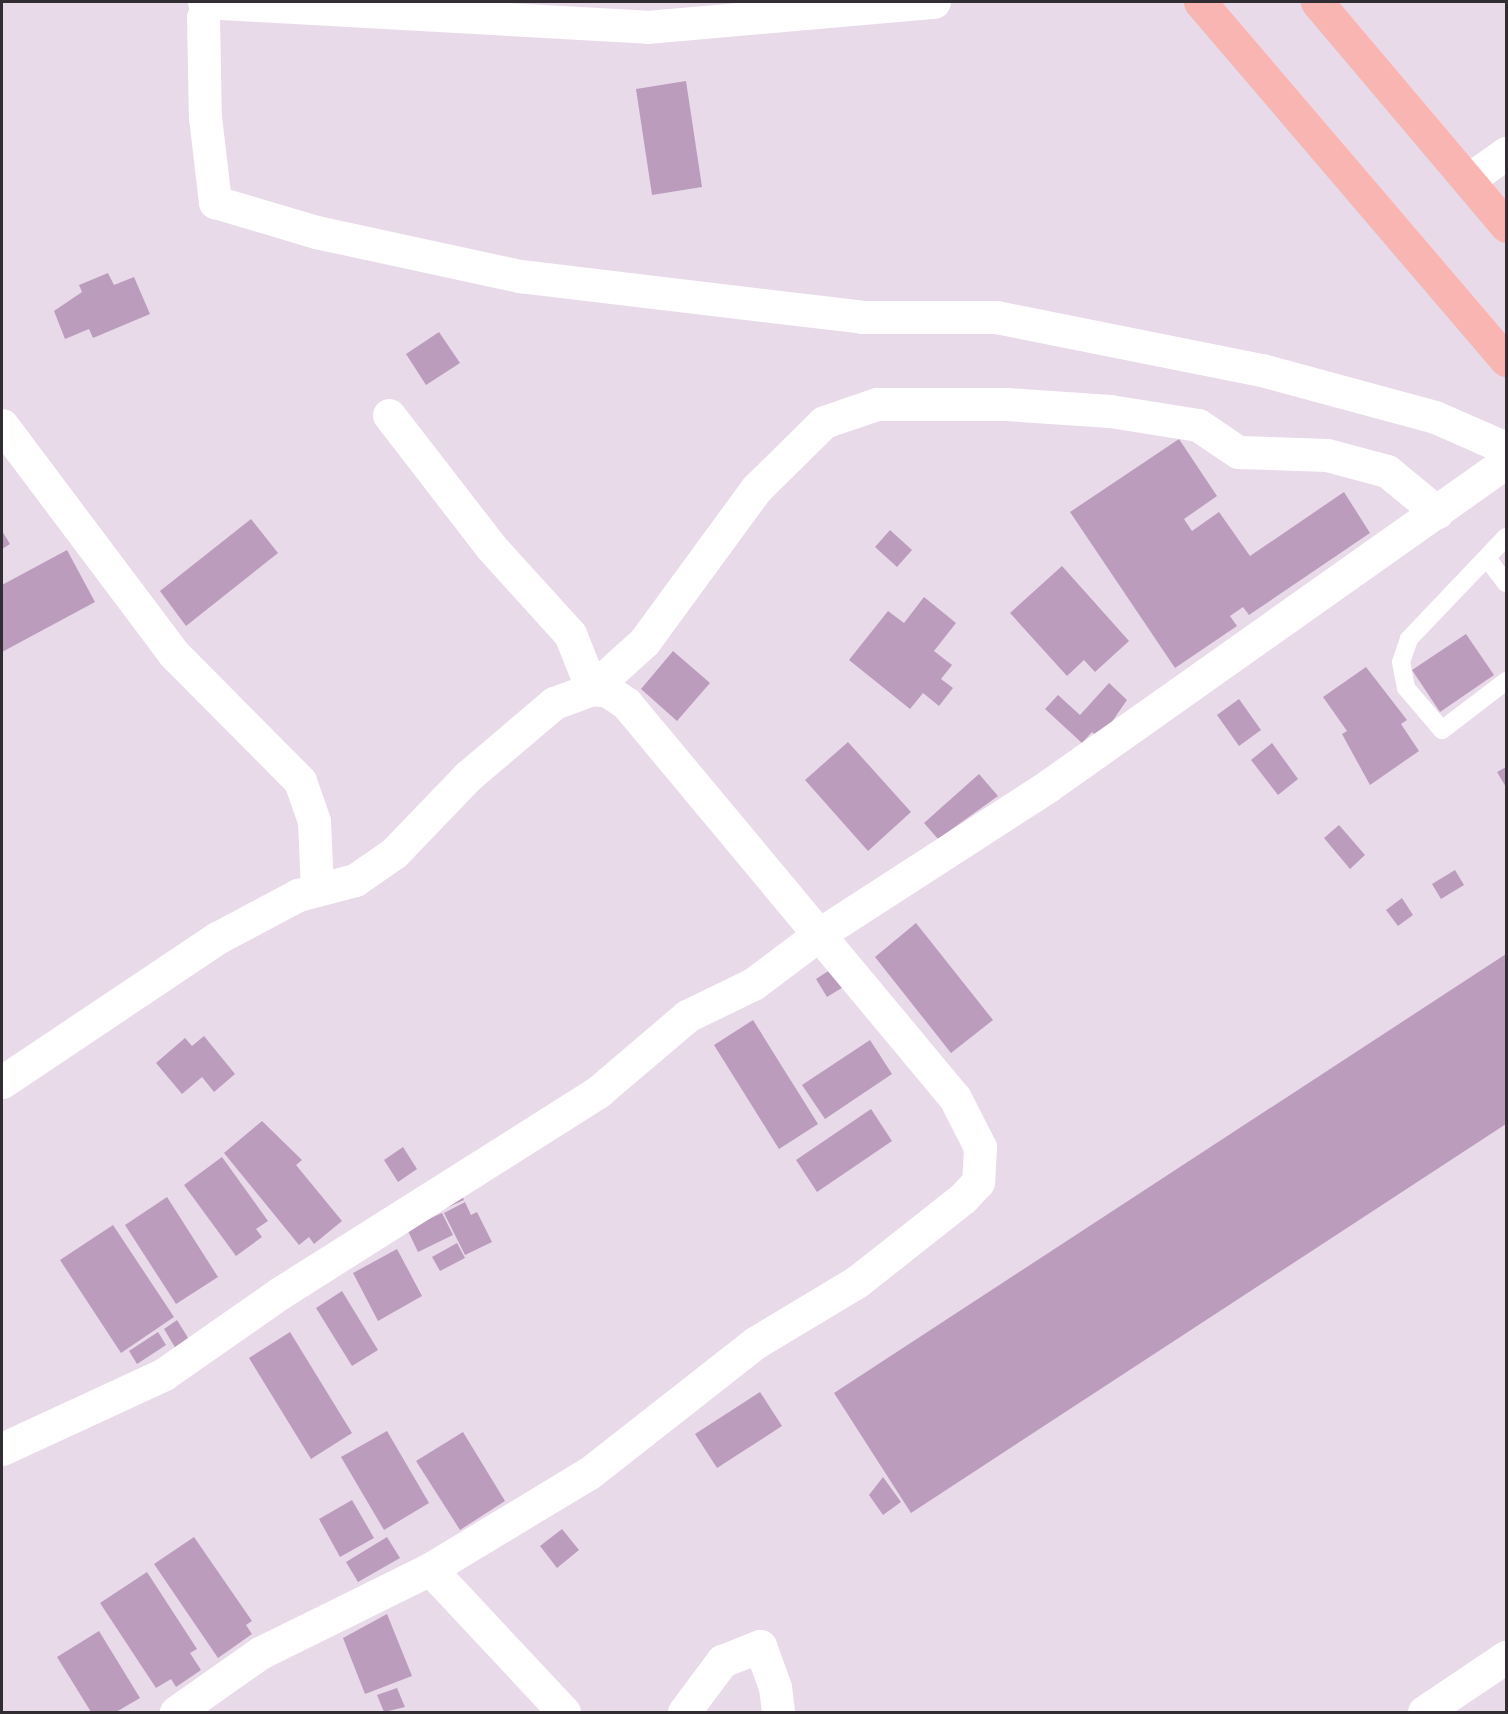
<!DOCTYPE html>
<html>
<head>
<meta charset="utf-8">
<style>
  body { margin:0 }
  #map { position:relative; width:1508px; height:1714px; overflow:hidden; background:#e9daea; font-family:Cabin,sans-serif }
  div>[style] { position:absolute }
  .building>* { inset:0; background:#bb9cbd }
  .lane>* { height:18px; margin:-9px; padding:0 9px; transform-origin:9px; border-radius:9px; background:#fff }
  .street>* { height:33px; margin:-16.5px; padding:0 16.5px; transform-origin:16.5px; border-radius:16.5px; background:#fff }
  .highway>* { height:33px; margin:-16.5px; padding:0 16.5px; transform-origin:16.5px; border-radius:16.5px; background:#f8b5b1 }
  span { translate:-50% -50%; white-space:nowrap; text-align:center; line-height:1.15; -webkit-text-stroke:6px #fff; paint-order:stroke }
  .frame { position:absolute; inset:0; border:3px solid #322c33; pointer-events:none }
</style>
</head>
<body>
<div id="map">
  <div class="building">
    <div style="clip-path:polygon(686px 81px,702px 187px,652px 195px,636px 89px)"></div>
    <div style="clip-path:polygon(108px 273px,114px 285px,134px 277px,150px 314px,93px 338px,89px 329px,65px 339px,54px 311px,82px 292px,79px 285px)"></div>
    <div style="clip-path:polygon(439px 332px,460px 363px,426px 385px,406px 354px)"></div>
    <div style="clip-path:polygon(1179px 439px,1217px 496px,1184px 519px,1192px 531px,1219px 512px,1250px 556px,1344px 492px,1370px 533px,1249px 615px,1243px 607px,1230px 616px,1237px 626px,1175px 668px,1070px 512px)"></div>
    <div style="clip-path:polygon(251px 519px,278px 553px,186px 626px,160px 591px)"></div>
    <div style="clip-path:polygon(890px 530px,912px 550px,897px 567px,875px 547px)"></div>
    <div style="clip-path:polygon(2px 531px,10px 544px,2px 549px)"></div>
    <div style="clip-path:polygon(67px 550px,95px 602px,2px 652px,2px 585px)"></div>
    <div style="clip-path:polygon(1062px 566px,1129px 641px,1095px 672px,1084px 660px,1067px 676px,1010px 613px)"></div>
    <div style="clip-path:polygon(924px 597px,956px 623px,934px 651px,952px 665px,941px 679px,953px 688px,939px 706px,923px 693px,910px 709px,849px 660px,888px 611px,904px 623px)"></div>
    <div style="clip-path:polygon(1466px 634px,1494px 675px,1440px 712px,1412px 670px)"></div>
    <div style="clip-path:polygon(673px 651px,710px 683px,677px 721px,641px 689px)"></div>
    <div style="clip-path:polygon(1366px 667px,1407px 720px,1401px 724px,1419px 751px,1370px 785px,1342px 734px,1347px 731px,1323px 697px)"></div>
    <div style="clip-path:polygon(1109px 683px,1127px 700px,1100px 739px,1092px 732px,1082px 743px,1045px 709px,1058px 695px,1080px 715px)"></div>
    <div style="clip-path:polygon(1239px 699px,1261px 730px,1239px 746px,1217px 715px)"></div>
    <div style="clip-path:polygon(848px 742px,911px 812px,868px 851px,805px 780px)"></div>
    <div style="clip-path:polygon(1272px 743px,1298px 779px,1278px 795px,1251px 760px)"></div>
    <div style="clip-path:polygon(1506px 767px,1506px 787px,1497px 772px)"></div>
    <div style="clip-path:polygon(979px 774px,998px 796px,938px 839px,924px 823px)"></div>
    <div style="clip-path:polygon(1339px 825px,1365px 855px,1350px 869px,1324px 838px)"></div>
    <div style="clip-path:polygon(1455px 870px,1464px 885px,1441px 899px,1432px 884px)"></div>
    <div style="clip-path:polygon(1402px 898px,1413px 915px,1398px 926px,1386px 910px)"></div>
    <div style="clip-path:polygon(916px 923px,993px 1020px,951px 1053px,875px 957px)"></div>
    <div style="clip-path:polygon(1506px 954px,1506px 1124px,911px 1513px,834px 1393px)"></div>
    <div style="clip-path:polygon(833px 968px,845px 986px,827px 997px,816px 979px)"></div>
    <div style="clip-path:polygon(753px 1020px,818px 1124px,779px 1149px,714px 1045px)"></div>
    <div style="clip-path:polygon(204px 1036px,235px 1074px,214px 1092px,202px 1077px,182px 1094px,156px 1063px,185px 1038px,192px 1046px)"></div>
    <div style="clip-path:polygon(870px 1040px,892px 1074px,825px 1119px,802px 1085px)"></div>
    <div style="clip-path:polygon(871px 1109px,892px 1141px,817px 1192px,796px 1160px)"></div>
    <div style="clip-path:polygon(262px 1121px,302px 1160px,296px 1165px,342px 1221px,314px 1244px,309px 1237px,299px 1245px,224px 1153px)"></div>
    <div style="clip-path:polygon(403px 1147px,417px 1169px,398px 1182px,384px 1160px)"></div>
    <div style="clip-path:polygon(222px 1157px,268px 1221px,256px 1229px,262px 1237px,236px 1256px,184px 1185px)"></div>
    <div style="clip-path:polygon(459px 1188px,464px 1200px,444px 1209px,439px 1198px)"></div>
    <div style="clip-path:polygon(167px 1197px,218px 1277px,176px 1304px,125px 1225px)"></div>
    <div style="clip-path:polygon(465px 1202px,471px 1215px,477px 1212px,492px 1242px,465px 1255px,444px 1213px)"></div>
    <div style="clip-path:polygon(442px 1213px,453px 1235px,418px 1252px,407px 1229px)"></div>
    <div style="clip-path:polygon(113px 1225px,174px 1317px,121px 1353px,60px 1260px)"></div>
    <div style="clip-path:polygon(457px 1243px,465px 1258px,440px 1271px,432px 1257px)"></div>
    <div style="clip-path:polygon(397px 1249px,422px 1296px,378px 1321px,353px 1273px)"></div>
    <div style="clip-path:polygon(342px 1291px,378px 1350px,352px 1366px,316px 1308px)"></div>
    <div style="clip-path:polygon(177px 1320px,190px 1341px,176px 1349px,164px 1329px)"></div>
    <div style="clip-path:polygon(158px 1332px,166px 1345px,137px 1364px,129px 1351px)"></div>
    <div style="clip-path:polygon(290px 1332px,352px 1433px,311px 1459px,249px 1358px)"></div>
    <div style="clip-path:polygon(760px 1392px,782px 1426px,717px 1468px,695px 1434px)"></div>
    <div style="clip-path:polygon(387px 1431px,429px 1503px,384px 1530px,341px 1457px)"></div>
    <div style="clip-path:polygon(463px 1432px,505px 1501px,460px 1530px,416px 1461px)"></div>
    <div style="clip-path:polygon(883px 1477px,901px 1502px,883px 1515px,869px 1495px)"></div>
    <div style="clip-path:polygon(352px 1500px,374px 1538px,340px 1557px,319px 1519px)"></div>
    <div style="clip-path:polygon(562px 1529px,579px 1550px,557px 1568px,540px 1546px)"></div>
    <div style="clip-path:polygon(194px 1537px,252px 1621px,246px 1625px,252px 1634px,218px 1658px,154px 1564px)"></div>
    <div style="clip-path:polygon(387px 1537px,400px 1558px,358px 1582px,346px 1562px)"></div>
    <div style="clip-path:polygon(147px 1572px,197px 1649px,190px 1653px,201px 1670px,176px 1687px,171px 1679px,156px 1688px,100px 1603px)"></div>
    <div style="clip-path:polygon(387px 1614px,412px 1676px,365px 1694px,343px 1638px)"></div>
    <div style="clip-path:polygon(99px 1631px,140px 1698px,116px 1712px,91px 1712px,57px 1657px)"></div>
    <div style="clip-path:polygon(397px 1688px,405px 1707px,384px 1712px,377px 1695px)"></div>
  </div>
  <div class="lane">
    <div style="left:1506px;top:537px;width:141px;rotate:133.6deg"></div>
    <div style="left:1409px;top:639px;width:24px;rotate:109deg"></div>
    <div style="left:1401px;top:662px;width:26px;rotate:79deg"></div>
    <div style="left:1406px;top:688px;width:55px;rotate:49.4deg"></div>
    <div style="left:1442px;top:730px;width:81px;rotate:-37.4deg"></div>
    <div style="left:1487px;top:558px;width:31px;rotate:53deg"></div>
  </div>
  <div class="street">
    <div style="left:204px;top:2px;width:444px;rotate:3.2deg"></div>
    <div style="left:647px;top:27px;width:288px;rotate:-5deg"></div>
    <div style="left:203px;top:17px;width:100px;rotate:88.9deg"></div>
    <div style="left:205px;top:117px;width:86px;rotate:83.3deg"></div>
    <div style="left:215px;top:202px;width:105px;rotate:16.5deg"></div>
    <div style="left:316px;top:232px;width:209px;rotate:12.2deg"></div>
    <div style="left:520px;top:276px;width:344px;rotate:6.8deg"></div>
    <div style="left:862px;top:317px;width:134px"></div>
    <div style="left:996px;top:317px;width:271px;rotate:11.3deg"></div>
    <div style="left:1262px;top:370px;width:179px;rotate:15.2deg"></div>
    <div style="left:1435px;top:417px;width:77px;rotate:23.6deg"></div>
    <div style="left:1468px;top:180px;width:47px;rotate:-35.4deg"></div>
    <div style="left:389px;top:415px;width:167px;rotate:52.3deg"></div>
    <div style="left:491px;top:547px;width:118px;rotate:47.8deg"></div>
    <div style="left:570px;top:634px;width:59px;rotate:68.2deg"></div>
    <div style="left:592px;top:689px;width:70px;rotate:-42.1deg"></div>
    <div style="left:644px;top:642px;width:190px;rotate:-53.8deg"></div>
    <div style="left:756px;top:489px;width:95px;rotate:-44.6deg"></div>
    <div style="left:824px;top:422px;width:56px;rotate:-18.8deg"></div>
    <div style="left:877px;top:404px;width:129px"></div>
    <div style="left:1006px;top:404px;width:104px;rotate:3.9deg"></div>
    <div style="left:1110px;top:411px;width:89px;rotate:9deg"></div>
    <div style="left:1198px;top:425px;width:48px;rotate:34deg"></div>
    <div style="left:1238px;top:452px;width:89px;rotate:1.9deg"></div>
    <div style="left:1327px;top:455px;width:62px;rotate:14.9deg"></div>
    <div style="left:1387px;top:471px;width:65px;rotate:39.4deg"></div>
    <div style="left:2px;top:425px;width:286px;rotate:53.1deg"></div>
    <div style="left:174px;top:654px;width:179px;rotate:45.2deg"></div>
    <div style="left:300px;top:781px;width:42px;rotate:70.7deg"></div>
    <div style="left:314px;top:821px;width:68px;rotate:87.5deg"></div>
    <div style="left:2px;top:1082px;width:261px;rotate:-33.8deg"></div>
    <div style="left:219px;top:937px;width:89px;rotate:-28deg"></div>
    <div style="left:298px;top:895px;width:59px;rotate:-14.7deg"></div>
    <div style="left:355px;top:880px;width:47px;rotate:-34.7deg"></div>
    <div style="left:394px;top:853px;width:107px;rotate:-46.1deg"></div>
    <div style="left:468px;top:776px;width:113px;rotate:-40.3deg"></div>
    <div style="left:554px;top:703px;width:40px;rotate:-20.2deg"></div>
    <div style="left:592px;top:689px;width:16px;rotate:7deg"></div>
    <div style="left:608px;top:691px;width:22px;rotate:34deg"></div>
    <div style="left:626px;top:703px;width:514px;rotate:50.21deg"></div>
    <div style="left:955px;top:1098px;width:55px;rotate:63deg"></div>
    <div style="left:980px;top:1147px;width:35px;rotate:93deg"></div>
    <div style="left:978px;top:1182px;width:22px;rotate:133deg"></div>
    <div style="left:963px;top:1198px;width:134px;rotate:141.7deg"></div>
    <div style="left:858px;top:1281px;width:120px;rotate:149deg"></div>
    <div style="left:755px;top:1343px;width:211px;rotate:141.9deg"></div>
    <div style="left:589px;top:1473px;width:186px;rotate:148.9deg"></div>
    <div style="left:430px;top:1569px;width:190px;rotate:153.7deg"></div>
    <div style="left:260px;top:1653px;width:103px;rotate:144.9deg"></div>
    <div style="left:2px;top:1449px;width:179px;rotate:-24.8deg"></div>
    <div style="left:164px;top:1374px;width:141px;rotate:-34.9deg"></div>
    <div style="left:280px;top:1293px;width:378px;rotate:-32.3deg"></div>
    <div style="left:599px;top:1091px;width:116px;rotate:-40.4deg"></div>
    <div style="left:687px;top:1016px;width:73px;rotate:-25.9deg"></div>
    <div style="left:753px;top:984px;width:85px;rotate:-36.9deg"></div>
    <div style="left:821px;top:933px;width:270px;rotate:-32.9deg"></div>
    <div style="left:1048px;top:786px;width:561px;rotate:-35.28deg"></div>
    <div style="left:430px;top:1569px;width:196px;rotate:46.9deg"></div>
    <div style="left:684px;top:1712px;width:64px;rotate:-53.3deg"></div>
    <div style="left:722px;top:1661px;width:41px;rotate:-21.5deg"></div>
    <div style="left:760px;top:1646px;width:44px;rotate:69.9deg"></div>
    <div style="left:775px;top:1687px;width:25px;rotate:83deg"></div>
    <div style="left:1424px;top:1712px;width:99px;rotate:-33.9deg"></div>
  </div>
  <div class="highway">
    <div style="left:1200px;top:2px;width:471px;rotate:49.5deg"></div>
    <div style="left:1317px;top:2px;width:293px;rotate:49.8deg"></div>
  </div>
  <div class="frame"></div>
</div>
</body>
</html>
